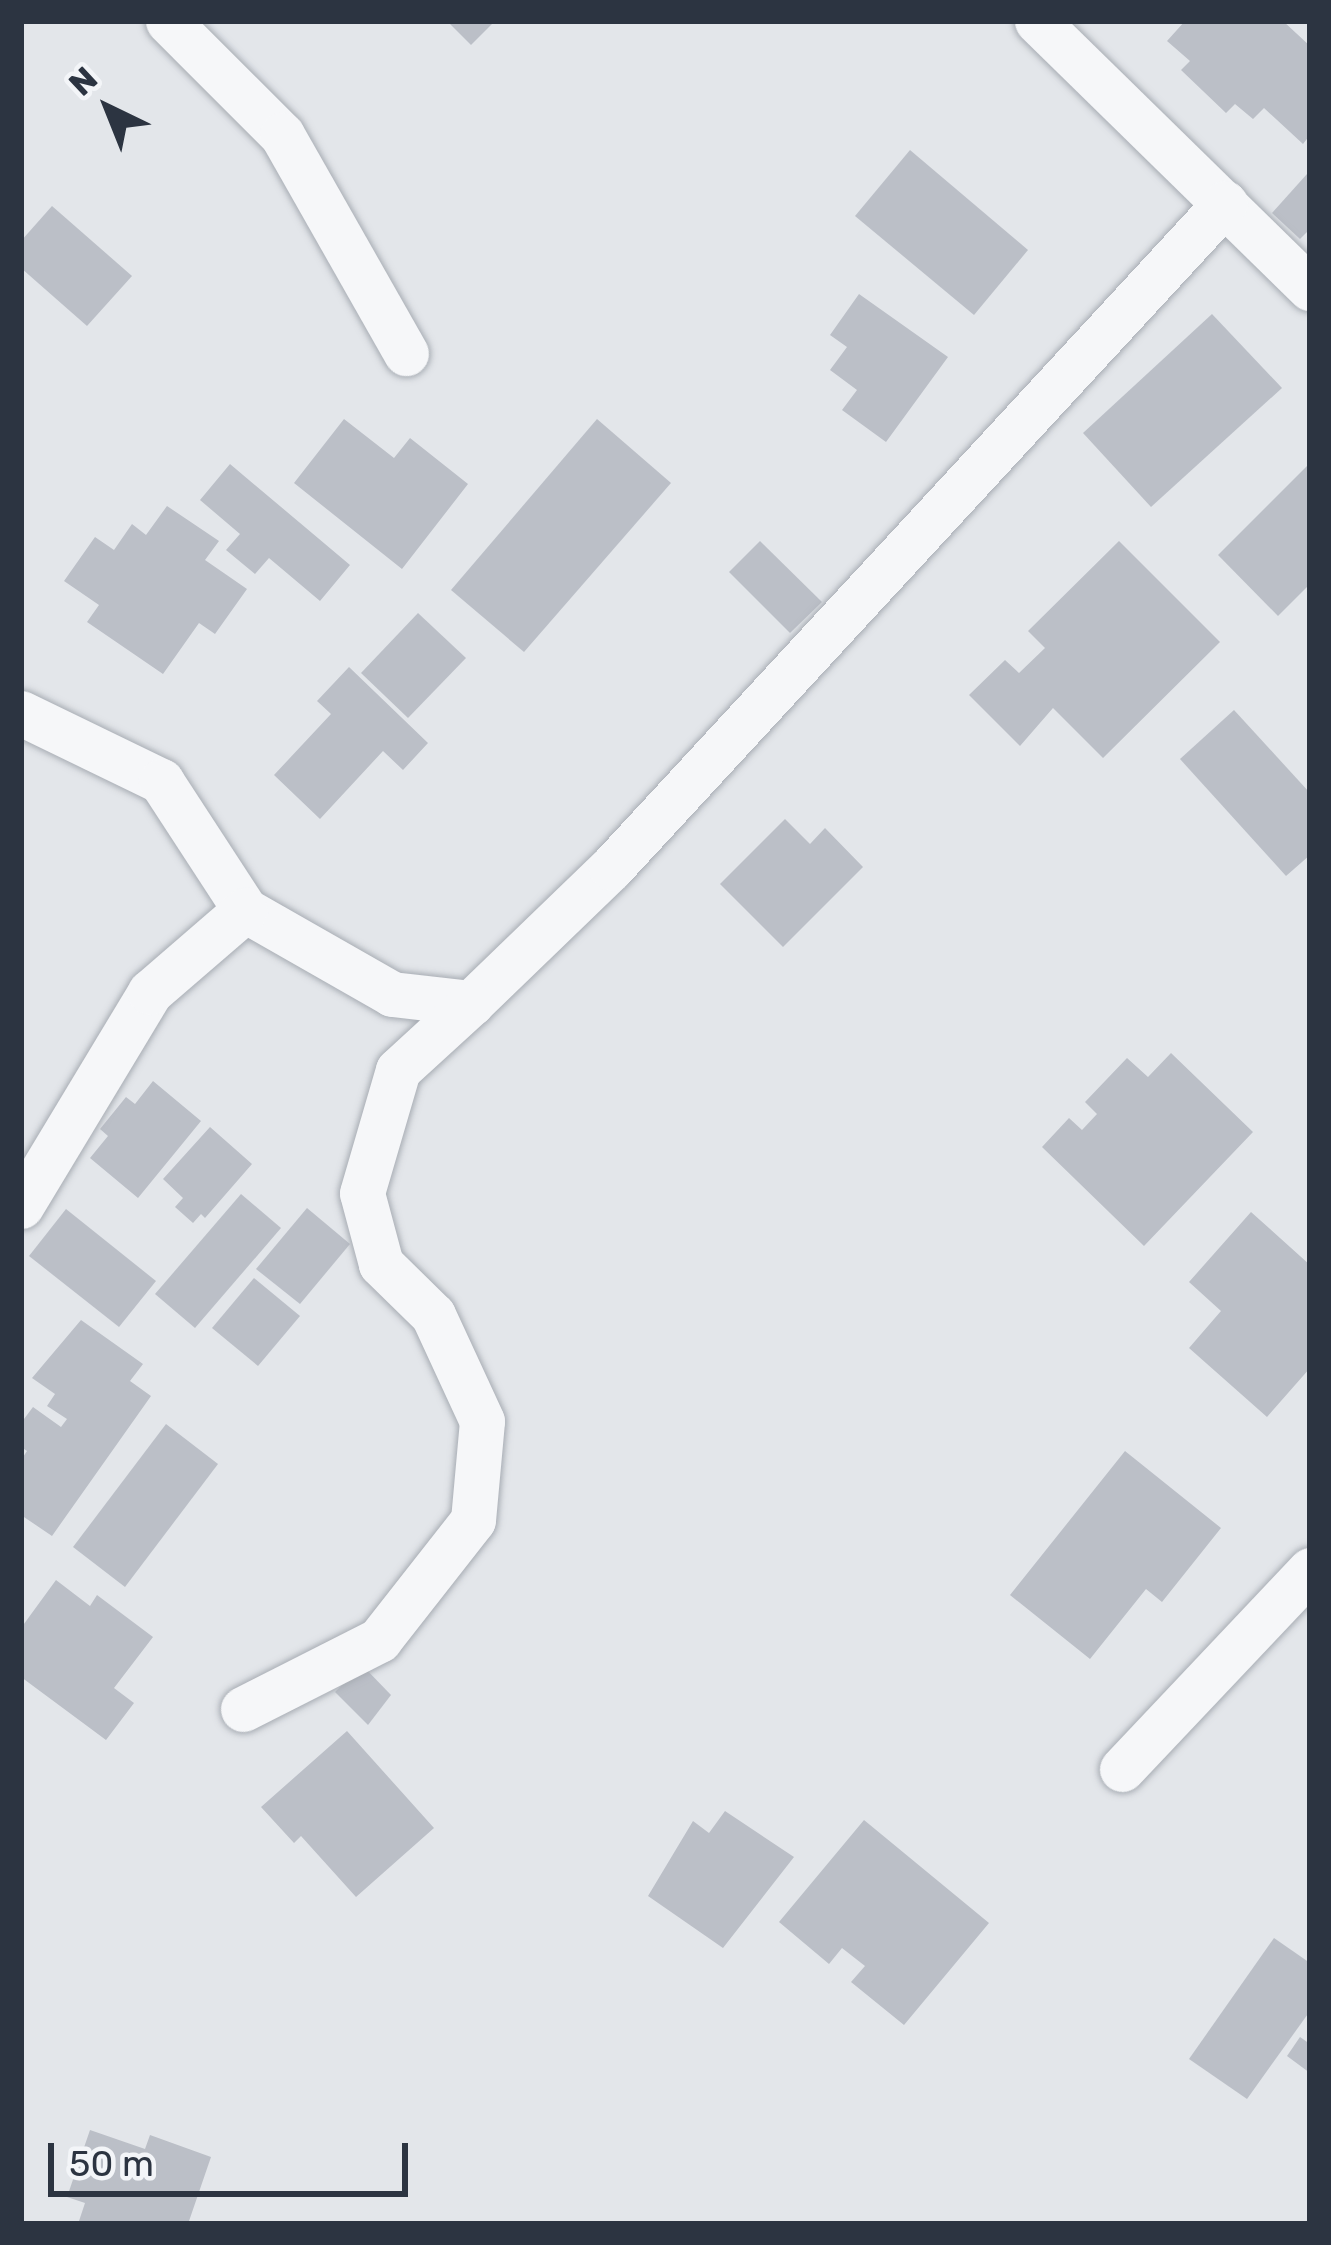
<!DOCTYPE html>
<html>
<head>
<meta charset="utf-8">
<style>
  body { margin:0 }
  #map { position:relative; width:1331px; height:2245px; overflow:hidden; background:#e3e6ea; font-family:Rubik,sans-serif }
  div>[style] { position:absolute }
  .building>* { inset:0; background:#bbbfc7 }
  .roads { filter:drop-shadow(0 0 3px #a8adb4) drop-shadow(0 0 3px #a8adb4) }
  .minor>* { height:45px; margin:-22.5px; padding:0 22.5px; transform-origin:22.5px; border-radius:22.5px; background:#f6f7f9 }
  span { translate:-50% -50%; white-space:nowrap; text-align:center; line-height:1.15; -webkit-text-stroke:9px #f3f5f8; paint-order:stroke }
  .frame { position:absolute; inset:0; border:24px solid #2c3441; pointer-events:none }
  .north { position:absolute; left:48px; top:48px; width:120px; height:120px; -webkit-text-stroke:9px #f3f5f8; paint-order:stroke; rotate:317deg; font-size:33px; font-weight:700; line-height:48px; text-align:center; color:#2c3441 }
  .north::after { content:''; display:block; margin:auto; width:42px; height:54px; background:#2c3441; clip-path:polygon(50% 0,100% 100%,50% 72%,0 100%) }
  .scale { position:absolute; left:48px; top:2143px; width:360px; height:54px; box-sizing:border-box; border:6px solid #2c3441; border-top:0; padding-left:15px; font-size:36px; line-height:42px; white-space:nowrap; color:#2c3441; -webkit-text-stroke:9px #f3f5f8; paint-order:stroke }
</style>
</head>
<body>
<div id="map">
  <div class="building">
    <div style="clip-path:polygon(447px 21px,495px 21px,471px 45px)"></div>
    <div style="clip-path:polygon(1185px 21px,1283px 21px,1310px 46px,1310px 135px,1303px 144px,1264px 108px,1253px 119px,1235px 104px,1226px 113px,1181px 70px,1190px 61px,1167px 41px)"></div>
    <div style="clip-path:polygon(910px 150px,1028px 250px,974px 315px,855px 216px)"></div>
    <div style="clip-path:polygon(1307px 174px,1310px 229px,1300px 239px,1272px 213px)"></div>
    <div style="clip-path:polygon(52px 206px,132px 276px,87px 326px,21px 268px,21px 241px)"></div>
    <div style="clip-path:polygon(859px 294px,948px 357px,886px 442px,842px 410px,857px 390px,830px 370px,847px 347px,830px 335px)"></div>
    <div style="clip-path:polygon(1212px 314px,1282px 388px,1151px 507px,1083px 433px)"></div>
    <div style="clip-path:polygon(344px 419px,394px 458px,410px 438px,468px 484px,402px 569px,294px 483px)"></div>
    <div style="clip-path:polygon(597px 419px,671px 483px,524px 652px,451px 590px)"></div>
    <div style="clip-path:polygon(1310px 463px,1310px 584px,1278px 616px,1218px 555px)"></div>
    <div style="clip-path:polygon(230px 464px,350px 565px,320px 601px,269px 558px,255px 574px,226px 550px,240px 534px,200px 500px)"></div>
    <div style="clip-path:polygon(167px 506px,219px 541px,205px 560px,247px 589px,215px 634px,199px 623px,163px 674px,87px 622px,99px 605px,64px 581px,95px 537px,114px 550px,132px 524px,146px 535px)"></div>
    <div style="clip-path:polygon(760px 541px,822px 602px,790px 633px,729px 572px)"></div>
    <div style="clip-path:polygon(1119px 541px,1220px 642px,1103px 758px,1053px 708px,1020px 746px,969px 695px,1005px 660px,1019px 673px,1045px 648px,1028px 631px)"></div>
    <div style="clip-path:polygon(418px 613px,466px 658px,408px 718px,361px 673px)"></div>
    <div style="clip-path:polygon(349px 667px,428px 743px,403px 770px,383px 751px,320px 819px,274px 775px,331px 714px,317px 701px)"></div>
    <div style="clip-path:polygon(1234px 710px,1310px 793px,1310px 855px,1286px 876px,1180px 759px)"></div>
    <div style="clip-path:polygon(785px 819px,810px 844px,825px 828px,863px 867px,783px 947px,720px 884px)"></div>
    <div style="clip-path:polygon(1171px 1053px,1253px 1132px,1144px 1246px,1042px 1147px,1069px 1118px,1082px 1130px,1097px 1114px,1085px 1102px,1127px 1058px,1148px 1077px)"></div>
    <div style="clip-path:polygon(153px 1081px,201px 1121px,138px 1198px,90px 1158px,108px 1136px,100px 1129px,126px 1097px,135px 1104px)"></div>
    <div style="clip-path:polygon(210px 1127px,252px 1164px,205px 1218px,201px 1214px,193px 1223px,175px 1207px,183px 1198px,163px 1179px)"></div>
    <div style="clip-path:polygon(241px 1194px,281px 1228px,195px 1328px,155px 1294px)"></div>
    <div style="clip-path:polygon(307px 1208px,350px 1244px,300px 1304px,256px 1269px)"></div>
    <div style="clip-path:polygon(66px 1209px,156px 1281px,119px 1327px,29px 1256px)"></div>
    <div style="clip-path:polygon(1251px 1212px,1310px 1265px,1310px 1368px,1267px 1417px,1189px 1348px,1221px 1311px,1189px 1282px)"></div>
    <div style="clip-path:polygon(254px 1278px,300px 1316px,258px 1366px,212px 1328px)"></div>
    <div style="clip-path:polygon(81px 1320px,143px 1364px,130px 1381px,151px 1396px,52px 1536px,21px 1515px,21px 1460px,27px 1451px,21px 1447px,21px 1423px,33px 1407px,61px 1427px,67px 1419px,47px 1406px,55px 1394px,32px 1378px)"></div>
    <div style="clip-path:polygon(166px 1424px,218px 1464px,125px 1587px,73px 1547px)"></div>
    <div style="clip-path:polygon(1125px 1451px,1221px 1528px,1162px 1602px,1146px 1589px,1090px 1659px,1010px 1595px)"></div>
    <div style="clip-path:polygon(56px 1580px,90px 1606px,97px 1595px,153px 1637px,114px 1688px,134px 1703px,106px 1740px,21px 1677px,21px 1628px)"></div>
    <div style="clip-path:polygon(362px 1665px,391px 1695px,368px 1725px,335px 1692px)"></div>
    <div style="clip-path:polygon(347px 1731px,434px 1828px,356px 1897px,301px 1836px,294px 1843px,261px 1807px)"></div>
    <div style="clip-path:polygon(725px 1811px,794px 1857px,723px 1948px,648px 1896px,693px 1821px,709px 1833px)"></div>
    <div style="clip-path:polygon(864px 1820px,989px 1923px,904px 2025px,851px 1982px,865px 1966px,842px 1948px,829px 1964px,779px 1922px)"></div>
    <div style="clip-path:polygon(1274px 1938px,1310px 1963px,1310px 2011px,1247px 2099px,1189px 2059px)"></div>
    <div style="clip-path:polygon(1300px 2037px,1310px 2044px,1310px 2073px,1287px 2056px)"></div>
    <div style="clip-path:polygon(90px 2130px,145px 2149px,150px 2135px,211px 2157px,188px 2224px,78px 2224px,85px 2203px,67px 2197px)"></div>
  </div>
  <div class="roads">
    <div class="minor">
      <div style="left:168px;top:21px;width:161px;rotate:45deg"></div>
      <div style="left:282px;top:135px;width:251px;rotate:60.4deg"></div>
      <div style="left:1037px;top:21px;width:382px;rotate:44.4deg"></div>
      <div style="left:21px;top:713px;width:156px;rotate:25.9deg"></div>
      <div style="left:161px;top:781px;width:154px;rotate:56.9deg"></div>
      <div style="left:245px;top:910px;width:169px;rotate:29.7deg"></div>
      <div style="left:392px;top:994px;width:80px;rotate:6.5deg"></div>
      <div style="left:471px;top:1003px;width:194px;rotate:-44deg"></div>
      <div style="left:611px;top:868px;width:905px;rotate:-47.28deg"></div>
      <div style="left:21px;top:1206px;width:250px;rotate:-58.9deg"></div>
      <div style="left:150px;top:992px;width:125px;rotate:-40.8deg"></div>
      <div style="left:243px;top:1709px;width:153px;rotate:-26.9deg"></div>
      <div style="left:379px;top:1640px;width:152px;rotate:-51.9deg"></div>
      <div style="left:473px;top:1520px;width:99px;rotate:-84.8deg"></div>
      <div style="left:482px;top:1421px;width:117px;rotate:-114.8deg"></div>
      <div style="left:433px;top:1315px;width:73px;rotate:-135.6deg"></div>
      <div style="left:381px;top:1264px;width:73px;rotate:-105deg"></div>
      <div style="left:362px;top:1193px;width:128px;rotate:-73.7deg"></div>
      <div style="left:398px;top:1070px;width:99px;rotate:-42.5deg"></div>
      <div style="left:1122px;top:1769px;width:274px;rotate:-46.6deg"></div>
    </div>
  </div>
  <div class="frame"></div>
  <div class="north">N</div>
  <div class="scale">50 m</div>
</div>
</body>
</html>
